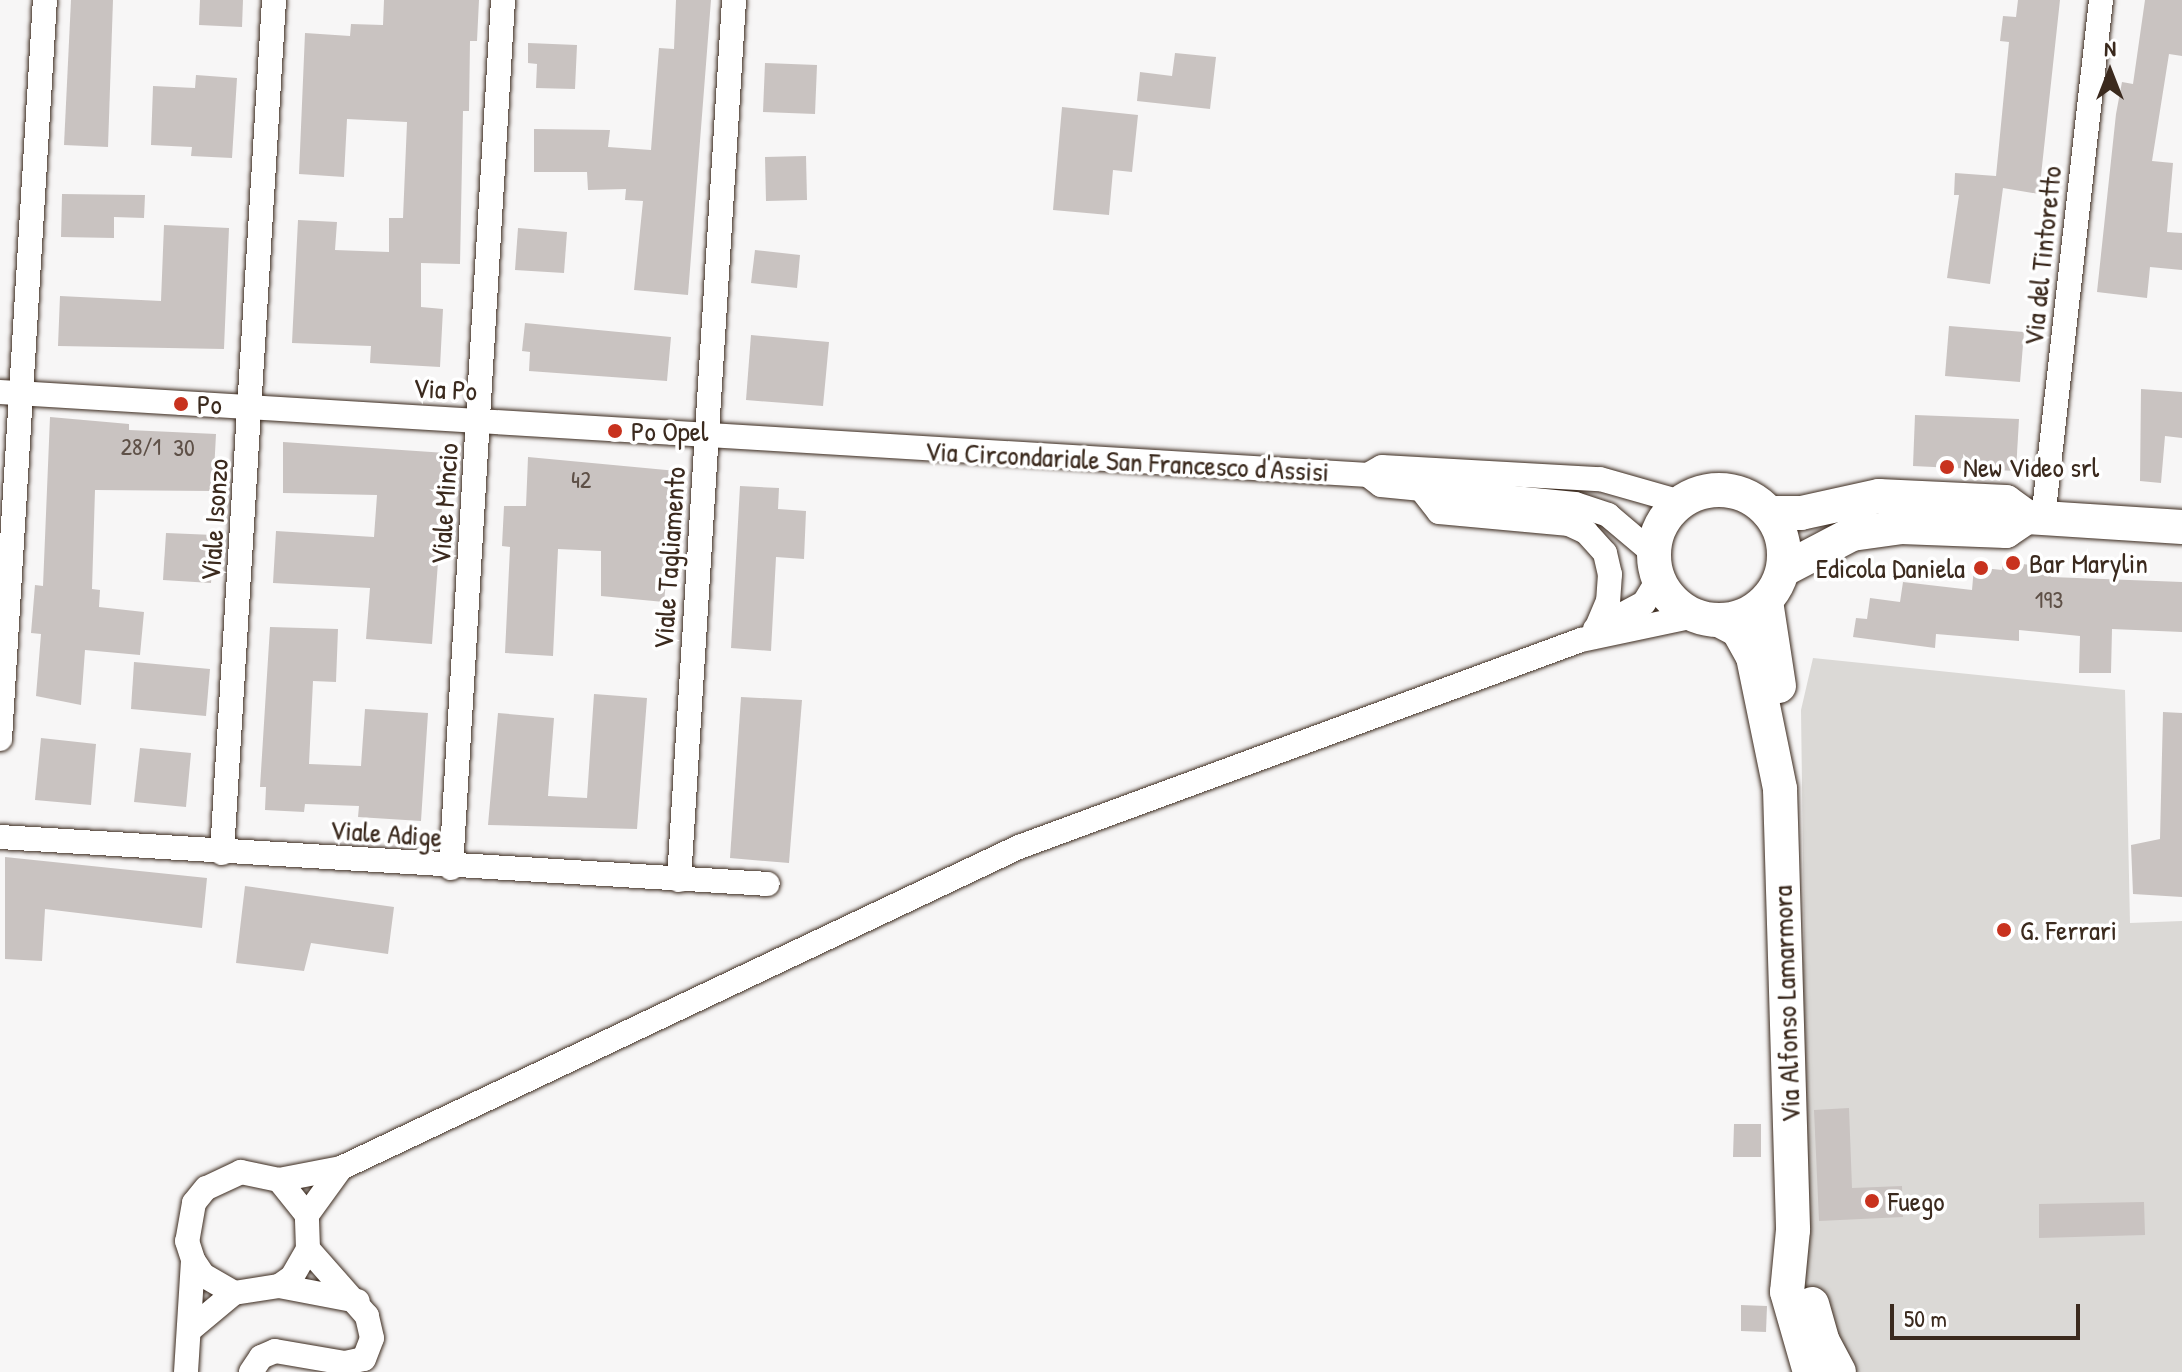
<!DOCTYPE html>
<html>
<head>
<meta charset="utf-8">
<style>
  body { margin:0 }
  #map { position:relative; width:2182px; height:1372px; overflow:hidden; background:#f7f6f6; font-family:"Patrick Hand",sans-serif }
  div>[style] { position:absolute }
  .green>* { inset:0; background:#dbd9d6 }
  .building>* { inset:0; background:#c9c3c1 }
  .roads { filter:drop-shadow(0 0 2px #3b2a1e) drop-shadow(0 0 2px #3b2a1e) }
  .street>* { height:24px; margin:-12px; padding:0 12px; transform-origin:12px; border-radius:12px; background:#fff }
  .secondary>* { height:34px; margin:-17px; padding:0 17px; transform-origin:17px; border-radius:17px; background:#fff }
  .secondary>.ring { margin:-17px; padding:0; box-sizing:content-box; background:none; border:34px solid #fff; border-radius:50% }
  .dots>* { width:22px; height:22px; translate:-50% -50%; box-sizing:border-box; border:4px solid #fff; border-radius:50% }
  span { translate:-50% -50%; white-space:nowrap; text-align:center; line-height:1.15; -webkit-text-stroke:7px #fff; paint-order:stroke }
  .number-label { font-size:24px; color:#5e5047 }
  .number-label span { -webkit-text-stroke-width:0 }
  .street-label { font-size:28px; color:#3b2a1e }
  .poi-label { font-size:28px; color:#3b2a1e }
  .left { translate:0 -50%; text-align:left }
  .right { translate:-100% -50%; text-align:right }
  .north { position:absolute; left:2070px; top:32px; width:80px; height:80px; -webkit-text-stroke:6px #fff; paint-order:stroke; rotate:0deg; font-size:22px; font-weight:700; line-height:32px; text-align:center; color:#3b2a1e }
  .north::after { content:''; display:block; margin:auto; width:28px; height:36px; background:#3b2a1e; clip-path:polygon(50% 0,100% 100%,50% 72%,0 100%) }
  .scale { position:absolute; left:1890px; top:1304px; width:190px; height:36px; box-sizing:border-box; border:4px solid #3b2a1e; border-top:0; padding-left:10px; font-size:24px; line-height:28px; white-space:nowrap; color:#3b2a1e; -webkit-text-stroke:6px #fff; paint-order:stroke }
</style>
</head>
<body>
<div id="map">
  <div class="green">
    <div style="clip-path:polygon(1813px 658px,2125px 690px,2130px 923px,2182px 921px,2182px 1372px,1826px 1372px,1793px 1250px,1804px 936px,1801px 710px)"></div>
  </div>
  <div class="building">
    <div style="clip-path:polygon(71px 0,113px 0,108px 147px,64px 145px)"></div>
    <div style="clip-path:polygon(200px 0,243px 0,242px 27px,199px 25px)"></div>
    <div style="clip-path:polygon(384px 0,479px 0,477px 41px,470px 41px,469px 111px,463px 111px,460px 264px,421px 263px,421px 307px,443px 309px,440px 367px,370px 363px,371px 346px,292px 343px,298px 220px,337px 222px,335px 250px,389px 252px,389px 218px,403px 218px,407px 122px,347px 119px,344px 177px,299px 174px,305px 33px,350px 36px,351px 24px,383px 25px)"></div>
    <div style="clip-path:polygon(676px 0,711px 0,688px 295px,634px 290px,643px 201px,625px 200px,626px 189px,588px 190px,587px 172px,534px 172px,534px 129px,610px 130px,608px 147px,651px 150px,659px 48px,674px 49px)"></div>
    <div style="clip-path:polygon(2018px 0,2060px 0,2039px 194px,2003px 188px,1990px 284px,1947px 278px,1959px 195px,1954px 195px,1955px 173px,1996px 176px,2009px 42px,2000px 41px,2003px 16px,2016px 17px)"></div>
    <div style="clip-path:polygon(2145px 0,2182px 0,2182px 56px,2169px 54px,2152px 161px,2173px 163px,2167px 232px,2182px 233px,2182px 270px,2150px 267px,2147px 298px,2097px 292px,2116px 114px,2122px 82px,2133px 84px)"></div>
    <div style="clip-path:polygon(528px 43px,577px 45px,575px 89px,536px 88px,537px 64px,528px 63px)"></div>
    <div style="clip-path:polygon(1175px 53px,1216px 57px,1210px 109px,1137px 101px,1140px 72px,1172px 76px)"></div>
    <div style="clip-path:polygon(765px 63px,817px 65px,815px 114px,763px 112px)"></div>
    <div style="clip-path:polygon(196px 75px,237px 78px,232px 158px,191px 156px,192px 147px,151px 145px,153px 86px,195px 88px)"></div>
    <div style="clip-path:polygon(1062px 107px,1138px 115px,1132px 172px,1113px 170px,1109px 215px,1053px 210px)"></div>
    <div style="clip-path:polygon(806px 156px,807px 200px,766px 201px,765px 157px)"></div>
    <div style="clip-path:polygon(62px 194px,145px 195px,144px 218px,114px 217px,114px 238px,61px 237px)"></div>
    <div style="clip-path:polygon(164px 225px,229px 228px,224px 349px,58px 346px,60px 296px,161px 301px)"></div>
    <div style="clip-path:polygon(518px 228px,567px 232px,564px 273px,515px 270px)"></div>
    <div style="clip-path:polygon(755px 250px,800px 255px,797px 288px,751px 283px)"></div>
    <div style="clip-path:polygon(525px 323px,671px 337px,667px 381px,529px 371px,530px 352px,522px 351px)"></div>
    <div style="clip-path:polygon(1949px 326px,2024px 332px,2020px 382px,1945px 376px)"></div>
    <div style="clip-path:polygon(751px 335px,829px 342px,823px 406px,746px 400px)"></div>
    <div style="clip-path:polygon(2141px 389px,2182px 392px,2182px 438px,2165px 436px,2161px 483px,2140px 481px)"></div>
    <div style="clip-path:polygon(1915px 415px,2019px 419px,2016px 471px,1913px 466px)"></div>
    <div style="clip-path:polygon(50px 417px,129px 424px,129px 430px,216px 434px,213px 491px,95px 490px,92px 589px,100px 590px,99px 607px,144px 612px,140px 655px,85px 650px,81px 705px,36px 696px,41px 634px,31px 633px,35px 585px,43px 586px)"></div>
    <div style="clip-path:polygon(283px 442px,446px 453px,432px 644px,366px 639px,370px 588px,273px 583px,276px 531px,374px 537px,377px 495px,283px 493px)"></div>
    <div style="clip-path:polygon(528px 457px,677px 471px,664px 602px,601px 596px,601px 551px,558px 549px,553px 656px,505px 653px,510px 547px,502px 546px,504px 506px,526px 506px)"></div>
    <div style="clip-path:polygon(740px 486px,779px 488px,778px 509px,806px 511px,804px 559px,776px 557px,771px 651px,731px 648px)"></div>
    <div style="clip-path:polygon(166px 533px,214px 535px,211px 583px,163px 580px)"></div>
    <div style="clip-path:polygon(2003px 562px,2052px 567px,2051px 577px,2182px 582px,2182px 632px,2112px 629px,2111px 673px,2079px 673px,2080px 636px,2019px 630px,2019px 641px,1936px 634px,1935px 648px,1853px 637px,1856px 618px,1867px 619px,1870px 598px,1900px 602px,1903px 582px,1972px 590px,1974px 567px,2002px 570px)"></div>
    <div style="clip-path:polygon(270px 627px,338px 629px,336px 682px,313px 681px,309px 764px,361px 766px,365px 709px,428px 713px,421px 821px,358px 817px,359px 806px,305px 804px,304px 812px,265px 810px,266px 787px,260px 787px)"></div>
    <div style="clip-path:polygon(134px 662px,210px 669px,206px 716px,131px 709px)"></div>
    <div style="clip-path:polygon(594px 694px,647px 698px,637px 829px,488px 825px,498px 713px,554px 718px,548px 796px,587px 798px)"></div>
    <div style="clip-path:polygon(741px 697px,802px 700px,789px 863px,730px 858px)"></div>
    <div style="clip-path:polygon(2163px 712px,2182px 713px,2182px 897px,2133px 894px,2131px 845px,2160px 839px)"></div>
    <div style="clip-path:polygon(41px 738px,96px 744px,91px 805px,35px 800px)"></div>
    <div style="clip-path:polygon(140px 748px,191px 753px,186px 807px,134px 802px)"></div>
    <div style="clip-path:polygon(5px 857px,207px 878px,202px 928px,45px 909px,42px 961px,5px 959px)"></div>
    <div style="clip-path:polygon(245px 886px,394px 907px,388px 954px,311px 943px,304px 971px,236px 963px)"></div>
    <div style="clip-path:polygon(1849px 1108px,1852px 1188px,1902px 1186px,1903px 1217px,1819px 1221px,1814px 1110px)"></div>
    <div style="clip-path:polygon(1734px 1124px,1761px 1124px,1761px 1157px,1733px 1157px)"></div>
    <div style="clip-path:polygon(2144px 1202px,2145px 1235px,2039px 1238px,2039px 1204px)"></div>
    <div style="clip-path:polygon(1741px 1305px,1767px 1306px,1766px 1332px,1741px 1331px)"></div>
  </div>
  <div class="roads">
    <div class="street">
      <div style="left:0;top:392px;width:1371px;rotate:3.47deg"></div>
      <div style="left:1368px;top:475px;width:16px;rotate:-30deg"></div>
      <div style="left:1382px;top:467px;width:218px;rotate:3.2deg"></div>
      <div style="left:1600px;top:479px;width:84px;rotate:15.9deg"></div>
      <div style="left:1368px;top:475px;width:16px;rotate:38deg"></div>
      <div style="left:1381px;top:485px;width:195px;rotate:5.6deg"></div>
      <div style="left:1575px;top:504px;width:35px;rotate:18deg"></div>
      <div style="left:1608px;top:515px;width:59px;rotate:40.2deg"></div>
      <div style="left:1421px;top:489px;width:29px;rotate:52deg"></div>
      <div style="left:1439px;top:512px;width:131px;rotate:5.3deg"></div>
      <div style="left:1569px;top:524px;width:19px;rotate:25deg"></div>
      <div style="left:1586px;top:532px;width:28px;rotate:48deg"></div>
      <div style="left:1605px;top:553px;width:22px;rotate:77deg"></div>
      <div style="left:1610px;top:574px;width:27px;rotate:94deg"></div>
      <div style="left:1608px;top:601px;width:30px;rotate:113deg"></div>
      <div style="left:2043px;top:519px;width:522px;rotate:-83.62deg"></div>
      <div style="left:1595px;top:629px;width:55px;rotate:-28deg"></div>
      <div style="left:1644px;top:603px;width:27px;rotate:-59deg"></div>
      <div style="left:0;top:739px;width:740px;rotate:-86.52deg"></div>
      <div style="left:0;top:837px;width:769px;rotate:3.5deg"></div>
      <div style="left:222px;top:853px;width:855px;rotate:-86.51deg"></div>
      <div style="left:451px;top:868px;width:870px;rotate:-86.57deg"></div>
      <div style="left:679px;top:880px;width:882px;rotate:-86.42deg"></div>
      <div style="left:279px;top:1180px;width:63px;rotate:-11deg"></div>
      <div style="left:341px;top:1168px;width:750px;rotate:-25.34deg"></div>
      <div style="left:1019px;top:847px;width:599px;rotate:-20.22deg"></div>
      <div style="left:1581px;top:640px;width:116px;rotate:-11.9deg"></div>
      <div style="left:307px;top:1215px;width:58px;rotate:-54.1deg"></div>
      <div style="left:279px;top:1286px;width:80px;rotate:10.8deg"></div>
      <div style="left:192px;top:1328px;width:55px;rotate:-39.8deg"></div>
      <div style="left:186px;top:1372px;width:112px;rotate:-86.4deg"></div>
      <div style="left:251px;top:1372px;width:18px;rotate:-56deg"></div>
      <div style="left:261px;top:1357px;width:15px;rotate:-23deg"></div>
      <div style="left:275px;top:1351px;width:71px;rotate:9.7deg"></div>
      <div style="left:345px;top:1363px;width:19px;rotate:-12deg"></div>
      <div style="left:364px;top:1359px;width:22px;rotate:-69deg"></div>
      <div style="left:372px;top:1338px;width:23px;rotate:-103deg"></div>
      <div style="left:367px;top:1316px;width:89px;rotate:-131.4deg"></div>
      <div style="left:308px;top:1249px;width:34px;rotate:-92deg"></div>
      <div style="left:307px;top:1215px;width:45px;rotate:-128.7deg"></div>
      <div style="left:279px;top:1180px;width:39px;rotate:-168deg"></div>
      <div style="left:241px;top:1172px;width:38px;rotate:155deg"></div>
      <div style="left:206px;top:1188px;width:19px;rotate:129deg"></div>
      <div style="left:194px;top:1203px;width:39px;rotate:100deg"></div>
      <div style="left:187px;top:1241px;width:20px;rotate:72deg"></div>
      <div style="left:193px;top:1260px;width:18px;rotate:56deg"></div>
      <div style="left:203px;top:1275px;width:36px;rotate:30deg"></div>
      <div style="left:234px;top:1293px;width:46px;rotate:-8.8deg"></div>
      <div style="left:279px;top:1286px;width:16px;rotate:-35deg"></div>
      <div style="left:292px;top:1277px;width:32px;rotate:-60deg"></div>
    </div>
    <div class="secondary">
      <div class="ring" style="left:1654px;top:490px;width:96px;height:96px"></div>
      <div style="left:1769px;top:513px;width:32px"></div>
      <div style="left:1801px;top:513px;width:80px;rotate:-12.3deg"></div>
      <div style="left:1879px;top:496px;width:127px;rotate:2.7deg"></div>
      <div style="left:2006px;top:502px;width:26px;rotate:36deg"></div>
      <div style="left:2027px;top:517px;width:155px;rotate:3.7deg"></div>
      <div style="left:1783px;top:570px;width:78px;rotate:-27.6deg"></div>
      <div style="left:1852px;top:534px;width:49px;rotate:-8.1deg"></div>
      <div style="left:1901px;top:527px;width:105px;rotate:2.2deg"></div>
      <div style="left:2006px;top:531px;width:25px;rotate:-34deg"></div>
      <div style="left:1766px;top:601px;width:86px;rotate:81.3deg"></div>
      <div style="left:1719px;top:620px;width:21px;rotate:28deg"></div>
      <div style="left:1738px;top:630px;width:31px;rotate:61deg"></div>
      <div style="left:1753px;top:657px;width:135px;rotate:78.4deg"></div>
      <div style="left:1780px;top:789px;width:441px;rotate:88.3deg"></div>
      <div style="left:1793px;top:1230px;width:62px;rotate:95.5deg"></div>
      <div style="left:1787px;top:1292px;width:83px;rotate:74deg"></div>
      <div style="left:1812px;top:1304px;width:37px;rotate:74deg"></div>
      <div style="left:1822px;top:1340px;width:36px;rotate:62deg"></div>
    </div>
  </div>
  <div class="dots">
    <div style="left:181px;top:404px;background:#c8321e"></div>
    <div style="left:615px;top:431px;background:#c8321e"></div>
    <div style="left:1947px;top:467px;background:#c8321e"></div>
    <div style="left:2013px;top:563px;background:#c8321e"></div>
    <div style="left:1981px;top:568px;background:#c8321e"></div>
    <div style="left:2004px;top:930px;background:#c8321e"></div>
    <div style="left:1872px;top:1201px;background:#c8321e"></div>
  </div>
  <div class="number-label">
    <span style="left:141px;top:447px">28/1</span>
    <span style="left:184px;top:448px">30</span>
    <span style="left:581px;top:480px">42</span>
    <span style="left:2049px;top:600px">193</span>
  </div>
  <div class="street-label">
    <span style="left:2042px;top:256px;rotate:-84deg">Via del Tintoretto</span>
    <span style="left:445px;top:389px;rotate:3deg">Via Po</span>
    <span style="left:1127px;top:461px;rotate:3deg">Via Circondariale San Francesco d'Assisi</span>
    <span style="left:444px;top:504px;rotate:-86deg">Viale Mincio</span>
    <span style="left:214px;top:520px;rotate:-86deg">Viale Isonzo</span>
    <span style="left:669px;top:558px;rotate:-86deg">Viale Tagliamento</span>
    <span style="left:386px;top:833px;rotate:4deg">Viale Adige</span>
    <span style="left:1786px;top:1004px;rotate:-92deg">Via Alfonso Lamarmora</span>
  </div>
  <div class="poi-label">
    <span class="left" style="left:197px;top:404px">Po</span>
    <span class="left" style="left:631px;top:431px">Po Opel</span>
    <span class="left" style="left:1963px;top:467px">New Video srl</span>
    <span class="left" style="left:2029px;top:563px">Bar Marylin</span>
    <span class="right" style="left:1965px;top:568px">Edicola Daniela</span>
    <span class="left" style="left:2020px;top:930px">G. Ferrari</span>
    <span class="left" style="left:1888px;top:1201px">Fuego</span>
  </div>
  <div class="north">N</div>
  <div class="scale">50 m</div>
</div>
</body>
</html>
